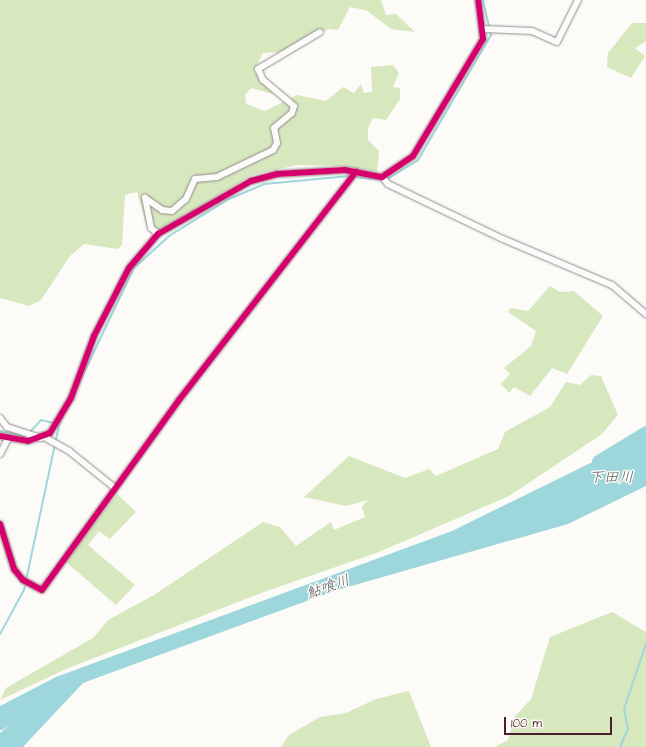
<!DOCTYPE html>
<html>
<head>
<meta charset="utf-8">
<style>
  body { margin:0 }
  #map { position:relative; width:646px; height:747px; overflow:hidden; background:#fcfbf8; font-family:"Architects Daughter","Klee One",sans-serif }
  div>[style] { position:absolute }
  .green>* { inset:0; background:#d7e7be }
  .water>* { inset:0; background:#9ed7db }
  .stream>* { height:2px; margin:-1px; padding:0 1px; transform-origin:1px; border-radius:1px; background:#9ed7db }
  .river>* { height:13px; margin:-6.5px; padding:0 6.5px; transform-origin:6.5px; border-radius:6.5px; background:#9ed7db }
  .roads { filter:drop-shadow(0 0 1px #928a8b) drop-shadow(0 0 1px #928a8b) }
  .minor>* { height:6px; margin:-3px; padding:0 3px; transform-origin:3px; border-radius:3px; background:#fbfbf9 }
  .cycleway>* { height:6px; margin:-3px; padding:0 3px; transform-origin:3px; border-radius:3px; background:#d6006c }
  span { translate:-50% -50%; white-space:nowrap; text-align:center; line-height:1.15; -webkit-text-stroke:3px #fdfcf7; paint-order:stroke }
  .water-label { font-size:15px; color:#595a64; font-style:italic }
  .scale { position:absolute; left:504px; top:717px; width:108px; height:18px; box-sizing:border-box; border:2px solid #4a1f2b; border-top:0; padding-left:5px; font-size:12px; line-height:14px; white-space:nowrap; color:#4a1f2b; -webkit-text-stroke:3px #fdfcf7; paint-order:stroke }
</style>
</head>
<body>
<div id="map">
  <div class="green">
    <div style="clip-path:polygon(0 0,381px 0,386px 15px,396px 14px,415px 32px,391px 29px,366px 10px,350px 7px,338px 30px,328px 29px,295px 51px,263px 53px,254px 72px,266px 79px,273px 94px,251px 88px,245px 95px,246px 104px,265px 111px,297px 95px,326px 101px,343px 87px,354px 93px,361px 84px,364px 93px,372px 92px,371px 67px,393px 65px,399px 73px,393px 87px,400px 88px,400px 99px,386px 120px,373px 118px,368px 128px,368px 140px,379px 151px,377px 172px,345px 166px,297px 165px,252px 175px,158px 231px,146px 224px,137px 192px,125px 195px,122px 245px,118px 249px,84px 244px,70px 256px,41px 300px,29px 306px,0 298px)"></div>
    <div style="clip-path:polygon(632px 23px,646px 23px,646px 41px,635px 48px,645px 56px,631px 78px,607px 67px,608px 53px)"></div>
    <div style="clip-path:polygon(550px 286px,560px 292px,574px 291px,603px 316px,567px 374px,552px 368px,530px 396px,514px 387px,509px 393px,501px 384px,510px 374px,504px 368px,531px 346px,536px 331px,508px 312px,510px 308px,528px 311px)"></div>
    <div style="clip-path:polygon(591px 375px,601px 376px,618px 415px,602px 434px,509px 496px,379px 552px,264px 592px,66px 669px,0 700px,6px 688px,93px 638px,108px 620px,154px 595px,263px 522px,280px 527px,296px 546px,331px 522px,334px 530px,365px 517px,362px 507px,368px 500px,346px 506px,304px 497px,349px 456px,405px 478px,429px 469px,436px 476px,498px 449px,505px 432px,550px 407px,566px 382px,580px 385px)"></div>
    <div style="clip-path:polygon(117px 494px,136px 512px,110px 539px,99px 531px,88px 545px,135px 585px,116px 605px,66px 562px)"></div>
    <div style="clip-path:polygon(612px 612px,646px 632px,646px 747px,495px 747px,508px 740px,515px 716px,531px 699px,550px 637px)"></div>
    <div style="clip-path:polygon(409px 691px,431px 747px,281px 747px,289px 735px,320px 717px,346px 713px,376px 699px)"></div>
  </div>
  <div class="water">
    <div style="clip-path:polygon(646px 431px,646px 486px,568px 524px,334px 591px,83px 683px,23px 747px,0 747px,0 733px,20px 717px,0 718px,0 706px,56px 677px,452px 531px,627px 445px)"></div>
  </div>
  <div class="stream">
    <div style="left:355px;top:177px;width:27px;rotate:6deg"></div>
    <div style="left:386px;top:180px;width:38px;rotate:-32deg"></div>
    <div style="left:418px;top:160px;width:145px;rotate:-59.7deg"></div>
    <div style="left:491px;top:35px;width:36px;rotate:-103deg"></div>
    <div style="left:0;top:431px;width:26px;rotate:11deg"></div>
    <div style="left:29px;top:433px;width:18px;rotate:-47deg"></div>
    <div style="left:41px;top:420px;width:13px;rotate:13deg"></div>
    <div style="left:0;top:634px;width:50px;rotate:-61.4deg"></div>
    <div style="left:24px;top:590px;width:169px;rotate:-78deg"></div>
    <div style="left:59px;top:425px;width:174px;rotate:-64.5deg"></div>
    <div style="left:134px;top:268px;width:47px;rotate:-42.4deg"></div>
    <div style="left:169px;top:236px;width:70px;rotate:-31.7deg"></div>
    <div style="left:229px;top:199px;width:38px;rotate:-23deg"></div>
    <div style="left:264px;top:184px;width:86px;rotate:-5.3deg"></div>
    <div style="left:620px;top:747px;width:20px;rotate:-66deg"></div>
    <div style="left:628px;top:729px;width:20px;rotate:-101deg"></div>
    <div style="left:624px;top:709px;width:69px;rotate:-71.3deg"></div>
  </div>
  <div class="river">
    <div style="left:598px;top:461px;width:56px;rotate:-31.1deg"></div>
    <div style="left:0;top:723px;width:31px;rotate:-32deg"></div>
  </div>
  <div class="roads">
    <div class="minor">
      <div style="left:484px;top:29px;width:48px;rotate:2.4deg"></div>
      <div style="left:532px;top:31px;width:27px;rotate:24deg"></div>
      <div style="left:557px;top:42px;width:47px;rotate:-63.4deg"></div>
      <div style="left:382px;top:177px;width:9px;rotate:49deg"></div>
      <div style="left:388px;top:184px;width:127px;rotate:25.6deg"></div>
      <div style="left:503px;top:239px;width:118px;rotate:22.9deg"></div>
      <div style="left:612px;top:285px;width:45px;rotate:40.5deg"></div>
      <div style="left:158px;top:234px;width:9px;rotate:-139deg"></div>
      <div style="left:151px;top:228px;width:31px;rotate:-101deg"></div>
      <div style="left:145px;top:198px;width:21px;rotate:35deg"></div>
      <div style="left:162px;top:210px;width:10px;rotate:6deg"></div>
      <div style="left:172px;top:211px;width:18px;rotate:-41deg"></div>
      <div style="left:186px;top:199px;width:22px;rotate:-66deg"></div>
      <div style="left:195px;top:179px;width:22px;rotate:-5deg"></div>
      <div style="left:217px;top:177px;width:62px;rotate:-25.7deg"></div>
      <div style="left:273px;top:150px;width:8px;rotate:-60deg"></div>
      <div style="left:277px;top:143px;width:15px;rotate:-101deg"></div>
      <div style="left:274px;top:128px;width:23px;rotate:-40deg"></div>
      <div style="left:292px;top:113px;width:7px;rotate:-74deg"></div>
      <div style="left:294px;top:106px;width:40px;rotate:-140deg"></div>
      <div style="left:263px;top:80px;width:12px;rotate:-114deg"></div>
      <div style="left:258px;top:69px;width:72px;rotate:-30.8deg"></div>
      <div style="left:0;top:418px;width:11px;rotate:52deg"></div>
      <div style="left:7px;top:427px;width:36px;rotate:18deg"></div>
      <div style="left:0;top:436px;width:28px;rotate:10deg"></div>
      <div style="left:28px;top:441px;width:23px;rotate:-20deg"></div>
      <div style="left:50px;top:433px;width:41px;rotate:-59deg"></div>
      <div style="left:71px;top:398px;width:66px;rotate:-69.6deg"></div>
      <div style="left:94px;top:336px;width:76px;rotate:-62.8deg"></div>
      <div style="left:129px;top:268px;width:45px;rotate:-49.5deg"></div>
      <div style="left:158px;top:234px;width:107px;rotate:-29.7deg"></div>
      <div style="left:251px;top:181px;width:27px;rotate:-15deg"></div>
      <div style="left:277px;top:174px;width:68px;rotate:-3.4deg"></div>
      <div style="left:345px;top:170px;width:38px;rotate:11deg"></div>
      <div style="left:382px;top:177px;width:37px;rotate:-34deg"></div>
      <div style="left:413px;top:156px;width:136px;rotate:-59.1deg"></div>
      <div style="left:483px;top:39px;width:39px;rotate:-97deg"></div>
      <div style="left:44px;top:437px;width:29px;rotate:29deg"></div>
      <div style="left:69px;top:451px;width:59px;rotate:38.8deg"></div>
      <div style="left:0;top:454px;width:17px;rotate:-62deg"></div>
      <div style="left:0;top:524px;width:47px;rotate:72.7deg"></div>
      <div style="left:14px;top:569px;width:14px;rotate:51deg"></div>
      <div style="left:23px;top:580px;width:21px;rotate:28deg"></div>
      <div style="left:42px;top:590px;width:234px;rotate:-54.2deg"></div>
      <div style="left:179px;top:400px;width:289px;rotate:-52.2deg"></div>
    </div>
  </div>
  <div class="cycleway">
    <div style="left:0;top:436px;width:28px;rotate:10deg"></div>
    <div style="left:28px;top:441px;width:23px;rotate:-20deg"></div>
    <div style="left:50px;top:433px;width:41px;rotate:-59deg"></div>
    <div style="left:71px;top:398px;width:66px;rotate:-69.6deg"></div>
    <div style="left:94px;top:336px;width:76px;rotate:-62.8deg"></div>
    <div style="left:129px;top:268px;width:45px;rotate:-49.5deg"></div>
    <div style="left:158px;top:234px;width:107px;rotate:-29.7deg"></div>
    <div style="left:251px;top:181px;width:27px;rotate:-15deg"></div>
    <div style="left:277px;top:174px;width:68px;rotate:-3.4deg"></div>
    <div style="left:345px;top:170px;width:38px;rotate:11deg"></div>
    <div style="left:382px;top:177px;width:37px;rotate:-34deg"></div>
    <div style="left:413px;top:156px;width:136px;rotate:-59.1deg"></div>
    <div style="left:483px;top:39px;width:39px;rotate:-97deg"></div>
    <div style="left:0;top:524px;width:47px;rotate:72.7deg"></div>
    <div style="left:14px;top:569px;width:14px;rotate:51deg"></div>
    <div style="left:23px;top:580px;width:21px;rotate:28deg"></div>
    <div style="left:42px;top:590px;width:234px;rotate:-54.2deg"></div>
    <div style="left:179px;top:400px;width:289px;rotate:-52.2deg"></div>
  </div>
  <div class="water-label">
    <span style="left:611px;top:478px">下田川</span>
    <span style="left:328px;top:587px;rotate:-19deg">鮎喰川</span>
  </div>
  <div class="scale">100 m</div>
</div>
</body>
</html>
